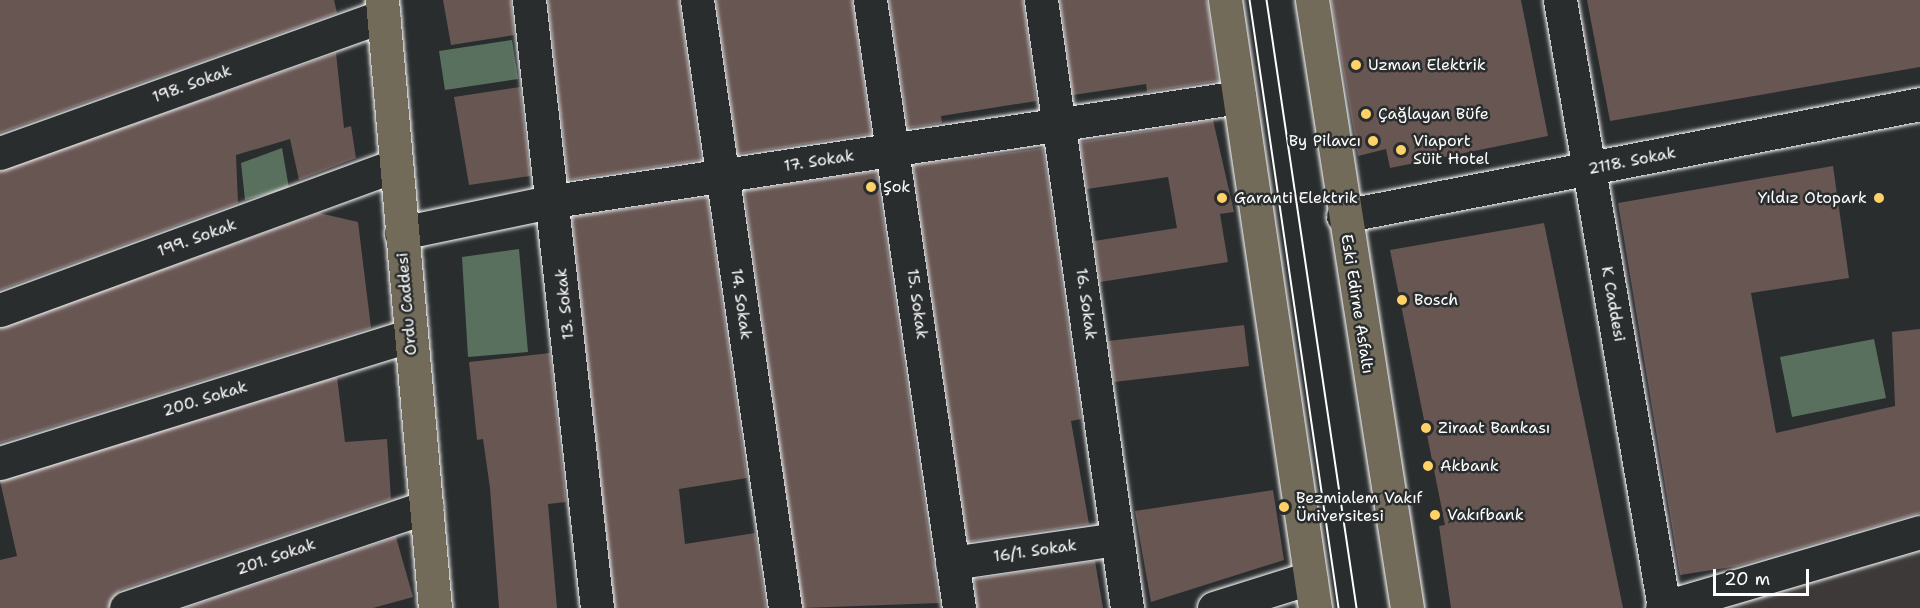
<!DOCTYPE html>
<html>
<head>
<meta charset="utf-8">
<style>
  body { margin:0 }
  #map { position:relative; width:1920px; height:608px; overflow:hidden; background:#2a2d2e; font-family:"Shantell Sans",sans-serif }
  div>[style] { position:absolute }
  .built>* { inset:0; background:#3d3939 }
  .green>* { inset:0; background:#58705d }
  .building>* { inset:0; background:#685653 }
  .roads { filter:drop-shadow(0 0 2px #fff) drop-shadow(0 0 2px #fff) }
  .minor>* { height:33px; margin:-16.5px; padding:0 16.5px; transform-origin:16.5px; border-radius:16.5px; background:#2a2d2e }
  .major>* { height:33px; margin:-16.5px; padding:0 16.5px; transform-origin:16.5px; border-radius:16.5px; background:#726b5a }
  .tram>* { height:1.5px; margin:-0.75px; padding:0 0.75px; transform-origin:0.75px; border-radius:0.75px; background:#fff }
  .dots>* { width:16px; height:16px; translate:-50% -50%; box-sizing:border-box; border:3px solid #2a2d2e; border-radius:50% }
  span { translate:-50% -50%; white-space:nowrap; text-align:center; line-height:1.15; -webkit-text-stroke:5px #2a2d2e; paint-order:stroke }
  .poi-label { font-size:16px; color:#fff }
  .left { translate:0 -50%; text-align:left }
  .right { translate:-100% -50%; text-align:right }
  .street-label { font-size:16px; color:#fff }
  .scale { position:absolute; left:1713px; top:569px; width:96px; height:27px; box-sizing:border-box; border:3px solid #fff; border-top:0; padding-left:8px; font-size:18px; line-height:21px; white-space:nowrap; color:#fff; -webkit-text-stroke:4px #2a2d2e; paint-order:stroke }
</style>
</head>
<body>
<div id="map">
  <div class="built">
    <div style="clip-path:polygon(1920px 549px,1920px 608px,1714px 608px)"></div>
  </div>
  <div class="green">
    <div style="clip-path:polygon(512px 40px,518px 79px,445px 90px,439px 51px)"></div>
    <div style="clip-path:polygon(282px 148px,289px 188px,245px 200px,241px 163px)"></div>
    <div style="clip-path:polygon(519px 249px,528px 352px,468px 357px,462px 257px)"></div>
    <div style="clip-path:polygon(1874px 339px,1886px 398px,1792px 417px,1780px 357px)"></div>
  </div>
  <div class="building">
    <div style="clip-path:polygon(0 0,334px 0,337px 13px,0 133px)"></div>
    <div style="clip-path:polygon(443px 0,511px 0,514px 35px,451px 45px)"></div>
    <div style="clip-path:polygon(548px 0,679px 0,701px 160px,568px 180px)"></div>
    <div style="clip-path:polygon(716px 0,852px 0,871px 134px,738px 154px)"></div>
    <div style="clip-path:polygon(889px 0,1023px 0,1036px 101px,941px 116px,942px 123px,908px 128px)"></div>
    <div style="clip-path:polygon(1060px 0,1207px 0,1218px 81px,1147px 92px,1146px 84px,1073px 95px)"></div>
    <div style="clip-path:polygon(1331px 0,1521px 0,1548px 136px,1390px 168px,1386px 149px,1358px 156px)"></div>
    <div style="clip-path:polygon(1587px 0,1920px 0,1920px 67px,1610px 121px)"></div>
    <div style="clip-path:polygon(336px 53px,344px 128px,351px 126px,356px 158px,299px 180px,290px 139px,236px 155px,238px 203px,0 290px,0 171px)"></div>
    <div style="clip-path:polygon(520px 87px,530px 176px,469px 185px,454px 97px)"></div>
    <div style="clip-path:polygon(1213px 120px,1234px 212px,1220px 214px,1228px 262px,1100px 282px,1094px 241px,1177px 228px,1168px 177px,1087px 189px,1080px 142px)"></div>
    <div style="clip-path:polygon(1043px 148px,1081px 419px,1071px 421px,1089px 524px,968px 542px,913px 165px)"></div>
    <div style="clip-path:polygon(1833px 166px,1849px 278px,1751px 293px,1776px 433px,1895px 406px,1892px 332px,1920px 329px,1920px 513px,1738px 566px,1680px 575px,1618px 203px)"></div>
    <div style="clip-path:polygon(876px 171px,939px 603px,803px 608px,744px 191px)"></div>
    <div style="clip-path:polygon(707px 197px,747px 478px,679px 489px,685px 544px,755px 533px,766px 608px,615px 608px,572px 217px)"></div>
    <div style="clip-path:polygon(319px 213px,358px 222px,371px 328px,0 443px,0 328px)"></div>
    <div style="clip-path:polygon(1544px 223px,1623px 608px,1451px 608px,1439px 526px,1445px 525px,1390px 250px)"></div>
    <div style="clip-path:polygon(1244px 325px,1249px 366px,1114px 382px,1108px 341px)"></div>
    <div style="clip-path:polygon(550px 353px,566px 502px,548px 504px,557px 608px,499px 608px,490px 488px,483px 439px,477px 440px,469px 362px)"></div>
    <div style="clip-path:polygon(337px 377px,345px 442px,387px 439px,391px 499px,120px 590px,108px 608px,0 608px,0 560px,17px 556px,0 481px)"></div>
    <div style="clip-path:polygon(1273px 490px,1284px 560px,1151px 602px,1135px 511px)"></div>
    <div style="clip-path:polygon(396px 537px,413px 597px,373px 608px,185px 608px)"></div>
    <div style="clip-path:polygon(1095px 561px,1103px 608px,977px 608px,974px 579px)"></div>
  </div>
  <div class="roads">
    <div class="minor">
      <div style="left:529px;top:0;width:612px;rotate:83.62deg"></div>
      <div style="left:697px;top:0;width:614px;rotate:81.76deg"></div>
      <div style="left:870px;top:0;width:614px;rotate:81.67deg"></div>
      <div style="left:1041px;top:0;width:614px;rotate:81.95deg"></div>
      <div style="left:1560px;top:0;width:617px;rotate:80.29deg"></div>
      <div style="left:0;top:153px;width:407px;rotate:-19.7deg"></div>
      <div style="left:1343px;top:216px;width:588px;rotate:-10.98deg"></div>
      <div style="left:401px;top:233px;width:156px;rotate:-11.8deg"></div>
      <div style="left:554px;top:201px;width:693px;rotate:-8.63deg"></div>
      <div style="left:0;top:310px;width:419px;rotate:-20.1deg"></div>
      <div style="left:0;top:463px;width:430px;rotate:-17.3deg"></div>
      <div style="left:952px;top:563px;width:167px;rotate:-8.3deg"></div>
      <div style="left:126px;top:608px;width:317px;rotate:-18.6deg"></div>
      <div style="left:1214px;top:608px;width:101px;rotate:-17.4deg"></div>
      <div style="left:1662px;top:608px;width:269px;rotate:-16.4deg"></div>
    </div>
    <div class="major">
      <div style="left:382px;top:0;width:610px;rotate:85.02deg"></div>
      <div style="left:1225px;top:0;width:615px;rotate:81.58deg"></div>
      <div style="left:1312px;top:0;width:615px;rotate:81.12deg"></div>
    </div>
  </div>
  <div class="tram">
    <div style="left:1250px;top:0;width:614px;rotate:81.67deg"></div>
    <div style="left:1267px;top:0;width:615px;rotate:81.58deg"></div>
  </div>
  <div class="dots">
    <div style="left:1356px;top:65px;background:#ffd166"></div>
    <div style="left:1366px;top:114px;background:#ffd166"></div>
    <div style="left:1373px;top:141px;background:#ffd166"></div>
    <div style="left:1401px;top:150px;background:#ffd166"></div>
    <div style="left:871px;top:187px;background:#ffd166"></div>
    <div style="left:1222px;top:198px;background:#ffd166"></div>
    <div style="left:1879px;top:198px;background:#ffd166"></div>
    <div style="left:1402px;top:300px;background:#ffd166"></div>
    <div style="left:1426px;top:428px;background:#ffd166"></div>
    <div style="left:1428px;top:466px;background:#ffd166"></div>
    <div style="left:1284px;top:507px;background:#ffd166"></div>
    <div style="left:1435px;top:515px;background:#ffd166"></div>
  </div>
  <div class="poi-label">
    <span class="left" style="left:1368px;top:65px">Uzman Elektrik</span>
    <span class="left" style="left:1378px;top:114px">Çağlayan Büfe</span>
    <span class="right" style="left:1361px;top:141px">By Pilavcı</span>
    <span class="left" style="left:1413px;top:150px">Viaport<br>Süit Hotel</span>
    <span class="left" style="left:883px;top:187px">Şok</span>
    <span class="left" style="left:1234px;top:198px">Garanti Elektrik</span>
    <span class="right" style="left:1867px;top:198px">Yıldız Otopark</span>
    <span class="left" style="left:1414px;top:300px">Bosch</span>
    <span class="left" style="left:1438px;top:428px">Ziraat Bankası</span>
    <span class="left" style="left:1440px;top:466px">Akbank</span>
    <span class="left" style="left:1296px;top:507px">Bezmialem Vakıf<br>Üniversitesi</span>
    <span class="left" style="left:1447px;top:515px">Vakıfbank</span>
  </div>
  <div class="street-label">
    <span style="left:192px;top:84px;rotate:-20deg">198. Sokak</span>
    <span style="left:819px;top:161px;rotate:-9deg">17. Sokak</span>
    <span style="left:1632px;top:161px;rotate:-11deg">2118. Sokak</span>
    <span style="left:197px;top:238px;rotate:-20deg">199. Sokak</span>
    <span style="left:407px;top:304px;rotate:-95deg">Ordu Caddesi</span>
    <span style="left:565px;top:304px;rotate:-96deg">13. Sokak</span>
    <span style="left:741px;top:304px;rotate:82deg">14. Sokak</span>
    <span style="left:917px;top:304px;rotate:82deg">15. Sokak</span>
    <span style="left:1086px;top:304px;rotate:82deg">16. Sokak</span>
    <span style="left:1357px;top:304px;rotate:81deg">Eski Edirne Asfaltı</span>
    <span style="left:1613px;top:304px;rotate:80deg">K Caddesi</span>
    <span style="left:205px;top:399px;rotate:-17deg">200. Sokak</span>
    <span style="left:1035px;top:551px;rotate:-8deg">16/1. Sokak</span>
    <span style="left:276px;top:557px;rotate:-19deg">201. Sokak</span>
  </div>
  <div class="scale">20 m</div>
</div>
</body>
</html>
